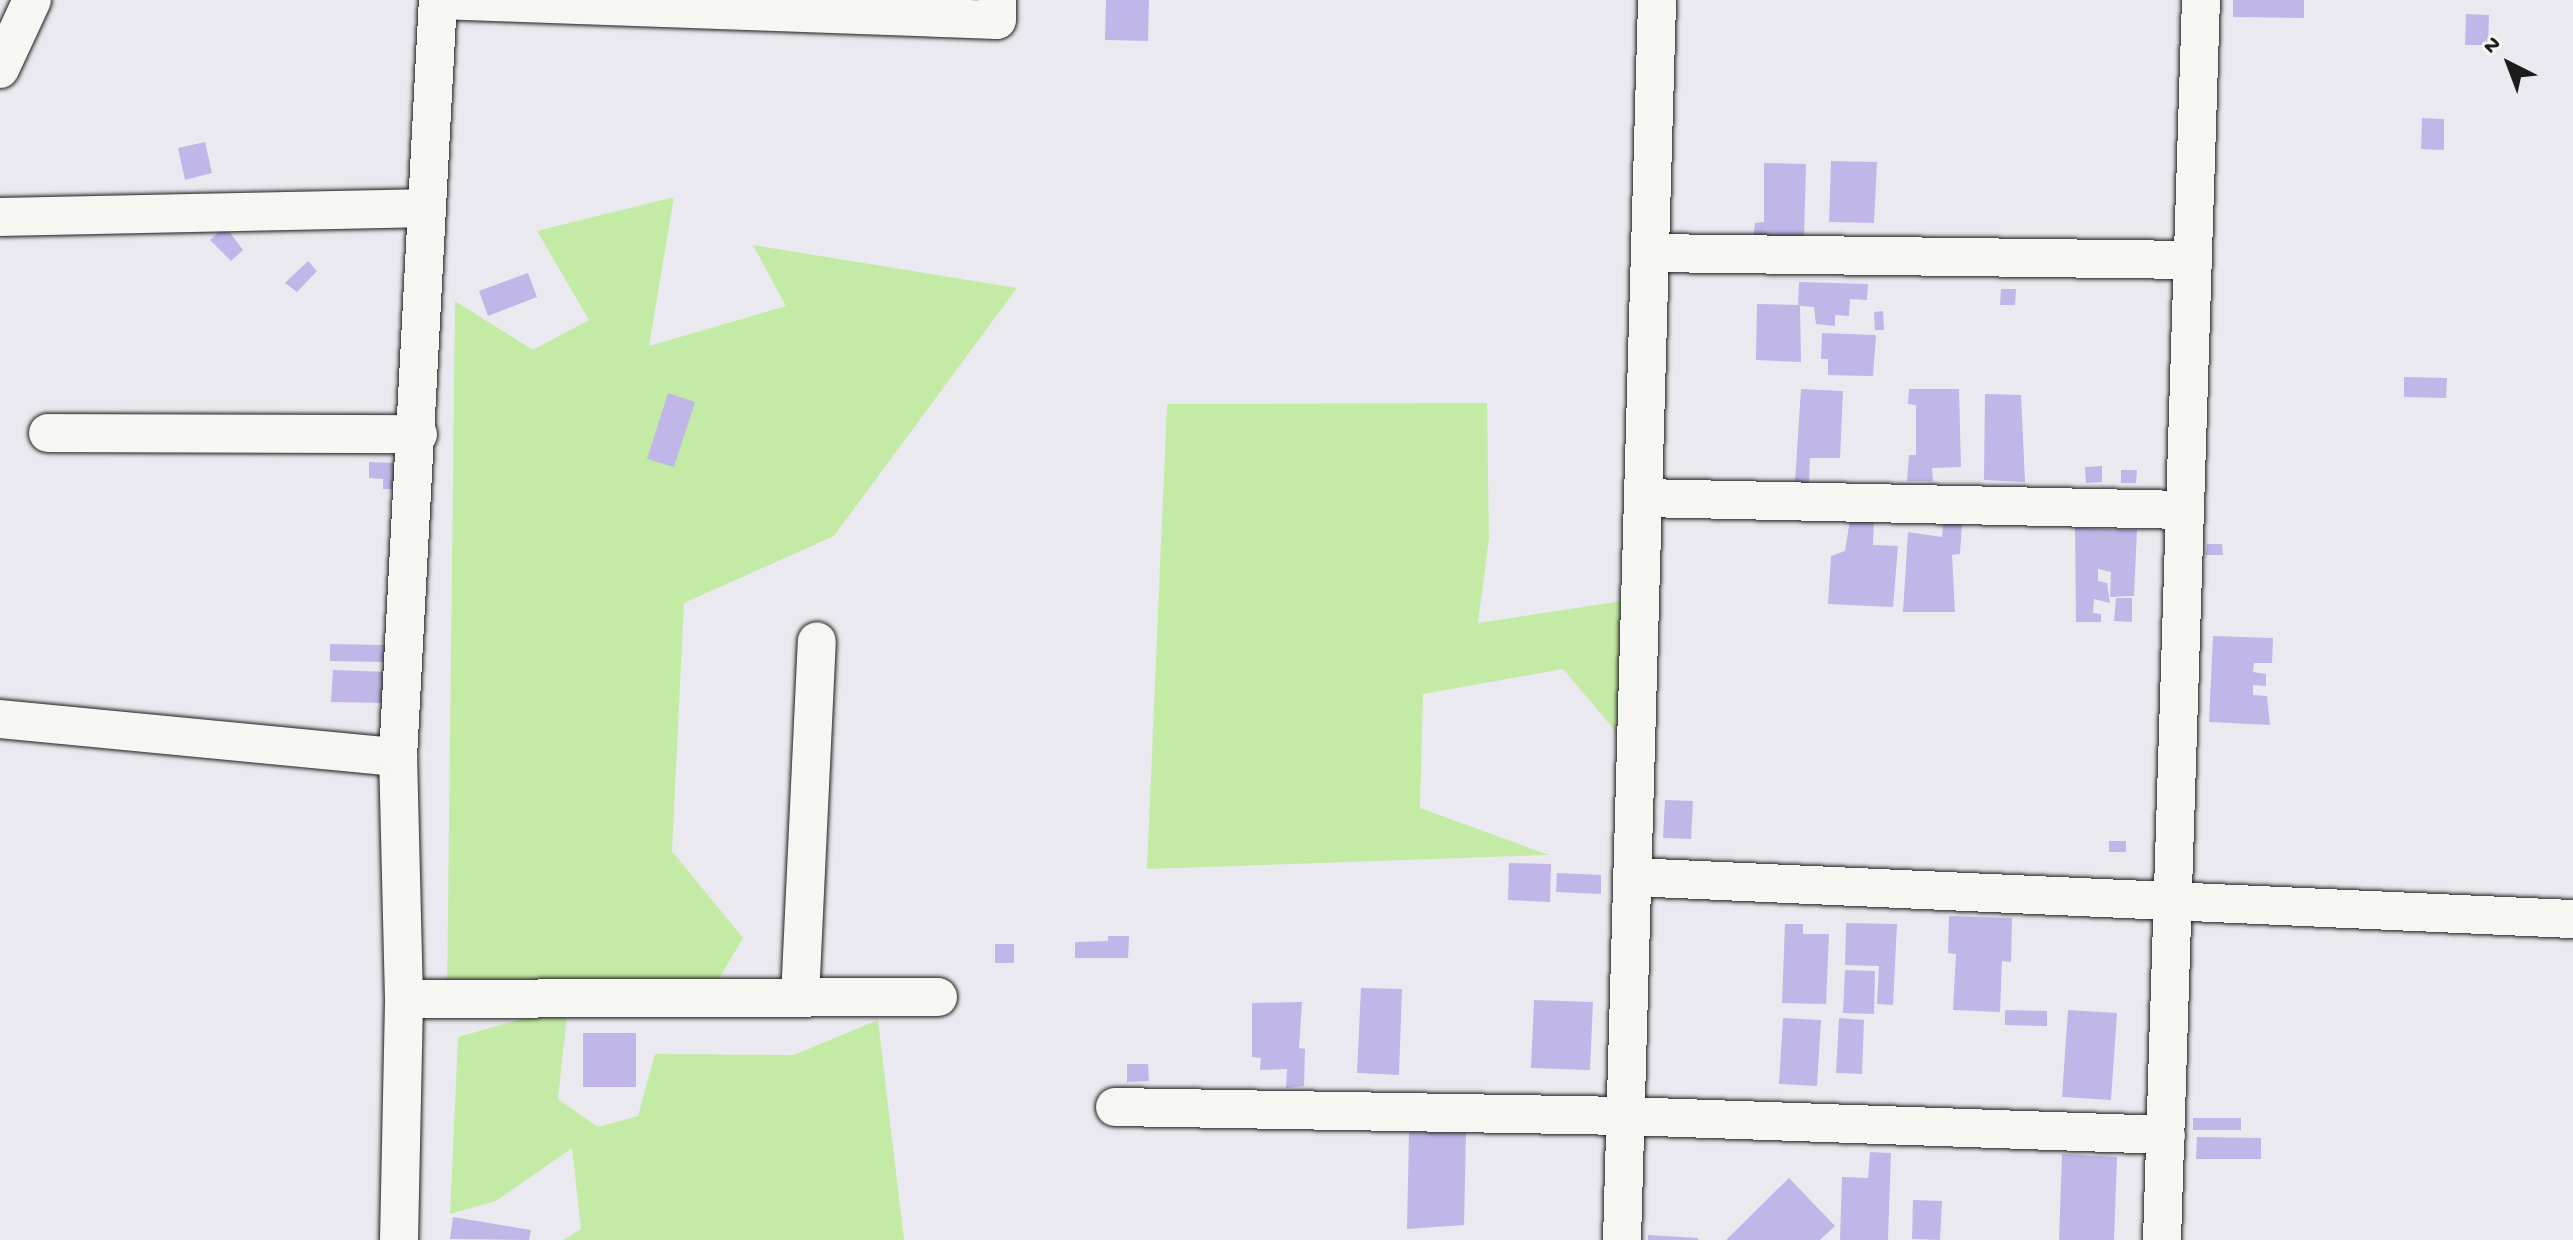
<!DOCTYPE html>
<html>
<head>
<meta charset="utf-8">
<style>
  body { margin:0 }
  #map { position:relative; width:2573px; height:1240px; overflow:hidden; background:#ebe9f0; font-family:"Gochi Hand",sans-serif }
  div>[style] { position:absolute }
  .green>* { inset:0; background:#c4eba6 }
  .building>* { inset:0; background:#c0b6e7 }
  .roads { filter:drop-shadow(0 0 2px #1c1c1c) drop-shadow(0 0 2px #1c1c1c) }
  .minor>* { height:38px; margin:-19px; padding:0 19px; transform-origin:19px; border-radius:19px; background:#f6f6f2 }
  span { translate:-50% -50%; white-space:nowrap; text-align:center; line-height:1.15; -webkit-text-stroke:7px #f6f6f2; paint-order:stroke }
  .north { position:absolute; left:2469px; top:24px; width:80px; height:80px; -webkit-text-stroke:6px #f6f6f2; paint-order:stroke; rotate:318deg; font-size:22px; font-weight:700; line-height:32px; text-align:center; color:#1c1c1c }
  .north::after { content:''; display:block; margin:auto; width:28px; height:36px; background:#1c1c1c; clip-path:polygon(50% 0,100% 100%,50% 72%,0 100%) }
</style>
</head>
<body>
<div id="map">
  <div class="green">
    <div style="clip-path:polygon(674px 197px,649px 346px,786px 306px,753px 245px,1017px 288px,834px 536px,684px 603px,672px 851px,743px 938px,710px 994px,447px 1000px,455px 301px,533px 350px,589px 320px,537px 231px)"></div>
    <div style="clip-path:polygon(1487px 403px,1489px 538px,1478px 623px,1628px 600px,1624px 741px,1563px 669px,1423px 694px,1420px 808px,1549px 855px,1147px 869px,1167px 404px)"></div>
    <div style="clip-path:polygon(568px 1006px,558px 1099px,598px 1127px,638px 1116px,655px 1054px,794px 1055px,878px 1020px,904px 1240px,563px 1240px,581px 1229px,572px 1148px,496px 1201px,450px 1214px,458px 1037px)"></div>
  </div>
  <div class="building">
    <div style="clip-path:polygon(1106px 0,1149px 0,1148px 41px,1105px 40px)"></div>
    <div style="clip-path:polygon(2233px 0,2304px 0,2304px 18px,2233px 17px)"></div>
    <div style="clip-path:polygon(2466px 14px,2489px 15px,2488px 45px,2465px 45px)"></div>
    <div style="clip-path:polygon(2422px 118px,2444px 119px,2444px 150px,2421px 149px)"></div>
    <div style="clip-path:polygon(205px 142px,212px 173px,185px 180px,178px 148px)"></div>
    <div style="clip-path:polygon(1831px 161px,1877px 162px,1874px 223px,1829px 222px)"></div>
    <div style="clip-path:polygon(1764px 163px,1806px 164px,1804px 238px,1752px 248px,1755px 223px,1764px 222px)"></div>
    <div style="clip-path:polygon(225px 226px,243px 250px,231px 261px,210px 240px)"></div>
    <div style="clip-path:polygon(308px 261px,317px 271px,297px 292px,285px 283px)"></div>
    <div style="clip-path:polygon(528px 273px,537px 297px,488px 316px,479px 291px)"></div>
    <div style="clip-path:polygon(1799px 282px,1868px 284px,1867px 300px,1850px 299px,1849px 316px,1835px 315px,1835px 326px,1816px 324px,1814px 307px,1800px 306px,1801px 362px,1756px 360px,1757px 304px,1798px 305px)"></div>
    <div style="clip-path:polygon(2001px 289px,2016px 289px,2015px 305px,2000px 305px)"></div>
    <div style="clip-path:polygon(1883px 311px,1884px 330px,1875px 330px,1874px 312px)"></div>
    <div style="clip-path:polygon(1822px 333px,1876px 335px,1873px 376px,1828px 375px,1828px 359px,1821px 359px)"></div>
    <div style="clip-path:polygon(2404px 377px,2447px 378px,2446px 398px,2404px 397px)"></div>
    <div style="clip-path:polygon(1801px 389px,1843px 391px,1840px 458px,1810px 458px,1809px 483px,1795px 482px)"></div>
    <div style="clip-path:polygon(1909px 389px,1959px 389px,1961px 467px,1932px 468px,1933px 481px,1907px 481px,1909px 455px,1916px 455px,1916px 405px,1908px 404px)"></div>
    <div style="clip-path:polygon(668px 393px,695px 402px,674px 467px,647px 459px)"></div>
    <div style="clip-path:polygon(1985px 394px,2021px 395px,2025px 482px,1984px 480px)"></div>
    <div style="clip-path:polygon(369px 462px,396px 463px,396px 489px,383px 489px,383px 479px,369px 478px)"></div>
    <div style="clip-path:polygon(2102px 466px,2102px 482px,2086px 483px,2085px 467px)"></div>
    <div style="clip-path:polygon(2121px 470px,2137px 470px,2136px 483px,2121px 483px)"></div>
    <div style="clip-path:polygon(1850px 520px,1874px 522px,1873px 545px,1898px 546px,1893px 607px,1828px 604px,1831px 556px,1845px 551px)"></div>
    <div style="clip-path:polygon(1943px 523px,1962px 524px,1960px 554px,1952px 555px,1955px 612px,1903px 612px,1908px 532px,1942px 537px)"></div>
    <div style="clip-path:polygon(2075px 528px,2137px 530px,2134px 596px,2110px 597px,2111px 572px,2098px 569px,2098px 581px,2107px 583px,2110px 603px,2094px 599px,2093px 613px,2101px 614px,2101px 622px,2076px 622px)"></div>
    <div style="clip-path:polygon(2207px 544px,2222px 544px,2223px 555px,2206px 555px)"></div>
    <div style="clip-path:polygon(2116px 598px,2132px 598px,2132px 622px,2114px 621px)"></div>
    <div style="clip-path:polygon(2213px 636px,2273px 638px,2272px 663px,2254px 663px,2253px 672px,2266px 674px,2266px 686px,2253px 685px,2253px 695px,2267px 696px,2270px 725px,2209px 722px)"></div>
    <div style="clip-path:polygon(330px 644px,385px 645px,385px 662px,330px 661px)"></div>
    <div style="clip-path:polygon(333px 670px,387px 672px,386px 703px,331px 702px)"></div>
    <div style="clip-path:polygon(1665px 800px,1693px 801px,1691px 839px,1663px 838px)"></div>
    <div style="clip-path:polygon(2109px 841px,2126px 841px,2126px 852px,2109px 852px)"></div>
    <div style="clip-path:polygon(1509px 863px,1551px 864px,1550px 902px,1508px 900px)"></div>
    <div style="clip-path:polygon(1557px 873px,1601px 875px,1601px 894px,1556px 892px)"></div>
    <div style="clip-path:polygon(1949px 916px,2012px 918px,2011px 962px,2002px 961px,2000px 1012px,1953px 1010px,1956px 954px,1948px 953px)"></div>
    <div style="clip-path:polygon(1846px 923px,1897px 924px,1893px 1005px,1877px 1004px,1879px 966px,1845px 965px)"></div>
    <div style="clip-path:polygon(1785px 924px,1803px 924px,1803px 934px,1829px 934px,1826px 1004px,1782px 1003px)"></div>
    <div style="clip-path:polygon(1108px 936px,1129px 936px,1128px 958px,1075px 958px,1075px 942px,1108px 941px)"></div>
    <div style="clip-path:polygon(995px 944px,1014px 944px,1014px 963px,995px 963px)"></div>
    <div style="clip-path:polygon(1845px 970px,1875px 971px,1874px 1014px,1843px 1013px)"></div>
    <div style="clip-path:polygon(1361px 988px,1402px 989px,1399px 1075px,1357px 1073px)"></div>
    <div style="clip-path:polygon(1534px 1000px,1593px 1002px,1590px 1070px,1531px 1068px)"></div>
    <div style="clip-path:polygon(1302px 1002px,1299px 1048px,1305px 1049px,1304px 1086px,1286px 1088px,1287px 1069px,1260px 1070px,1261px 1058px,1252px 1057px,1252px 1003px)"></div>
    <div style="clip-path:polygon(2005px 1010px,2047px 1011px,2047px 1026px,2005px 1025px)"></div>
    <div style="clip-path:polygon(2068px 1010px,2117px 1013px,2111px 1100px,2062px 1097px)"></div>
    <div style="clip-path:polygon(1783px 1018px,1821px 1020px,1817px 1086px,1779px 1084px)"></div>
    <div style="clip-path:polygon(1839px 1018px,1864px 1020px,1862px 1074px,1836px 1073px)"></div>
    <div style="clip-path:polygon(583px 1033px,636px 1033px,636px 1087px,583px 1087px)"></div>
    <div style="clip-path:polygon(1127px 1064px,1148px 1064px,1149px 1081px,1127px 1082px)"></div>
    <div style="clip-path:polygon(2193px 1118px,2241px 1118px,2241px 1130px,2193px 1130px)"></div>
    <div style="clip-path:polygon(1409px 1132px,1466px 1133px,1464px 1225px,1407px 1229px)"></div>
    <div style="clip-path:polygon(2197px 1137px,2261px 1138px,2261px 1159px,2196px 1159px)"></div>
    <div style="clip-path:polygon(1870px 1152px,1891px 1153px,1888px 1240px,1840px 1240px,1842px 1177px,1868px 1178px)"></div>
    <div style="clip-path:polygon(2062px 1154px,2117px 1157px,2114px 1240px,2059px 1240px)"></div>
    <div style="clip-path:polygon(1789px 1178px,1835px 1226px,1820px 1240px,1726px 1240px)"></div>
    <div style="clip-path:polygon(1913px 1200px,1942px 1201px,1940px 1240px,1912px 1239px)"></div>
    <div style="clip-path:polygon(453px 1217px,531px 1230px,529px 1240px,450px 1239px)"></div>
    <div style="clip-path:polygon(1648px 1235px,1698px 1238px,1698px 1240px,1648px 1240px)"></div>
  </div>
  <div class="roads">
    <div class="minor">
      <div style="left:438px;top:0;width:559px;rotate:2.05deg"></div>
      <div style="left:997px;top:20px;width:20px;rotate:-90deg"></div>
      <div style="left:0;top:69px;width:76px;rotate:-65.1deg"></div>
      <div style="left:0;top:217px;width:424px;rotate:-1.2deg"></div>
      <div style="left:1650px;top:253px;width:543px;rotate:0.74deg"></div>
      <div style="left:48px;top:433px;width:370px;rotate:0.2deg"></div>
      <div style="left:1643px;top:498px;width:542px;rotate:1.27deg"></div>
      <div style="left:0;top:719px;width:400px;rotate:5.5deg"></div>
      <div style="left:1632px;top:877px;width:942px;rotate:2.56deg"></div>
      <div style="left:800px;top:998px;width:357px;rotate:-87.3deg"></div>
      <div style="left:404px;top:999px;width:534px;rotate:-0.21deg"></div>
      <div style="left:1115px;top:1107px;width:510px;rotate:1.01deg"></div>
      <div style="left:1625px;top:1116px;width:541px;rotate:2.01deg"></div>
      <div style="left:399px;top:1240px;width:241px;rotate:-88.8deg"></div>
      <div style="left:404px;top:999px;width:242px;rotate:-91.4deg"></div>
      <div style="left:398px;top:757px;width:758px;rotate:-86.98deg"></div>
      <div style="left:1622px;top:1240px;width:1240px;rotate:-88.38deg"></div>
      <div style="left:2162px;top:1240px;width:1241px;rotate:-88.2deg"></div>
    </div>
  </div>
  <div class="north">N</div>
</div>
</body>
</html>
